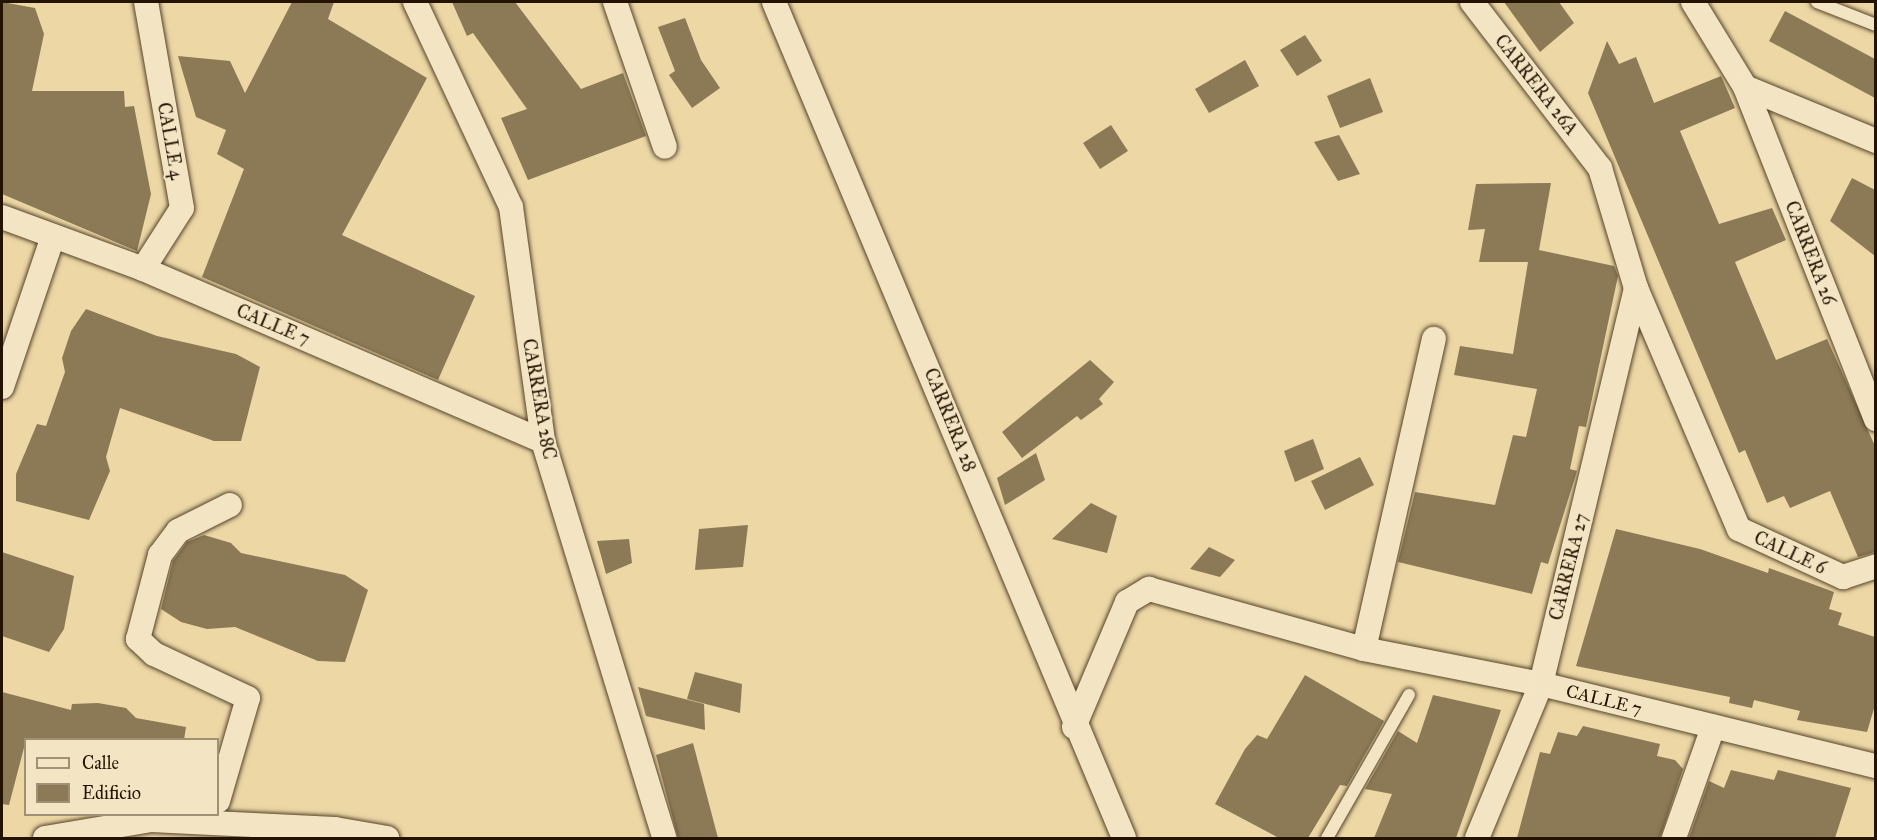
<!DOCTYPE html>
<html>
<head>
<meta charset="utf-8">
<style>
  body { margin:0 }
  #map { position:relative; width:1877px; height:840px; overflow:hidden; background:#ecd7a5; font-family:"IM FELL Great Primer",serif }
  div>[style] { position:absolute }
  .building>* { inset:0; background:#8c7956 }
  .roads { filter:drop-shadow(0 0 2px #56442a) drop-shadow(0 0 2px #56442a) }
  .service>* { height:12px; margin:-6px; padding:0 6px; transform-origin:6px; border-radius:6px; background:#f3e5c4 }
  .minor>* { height:24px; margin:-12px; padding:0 12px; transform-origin:12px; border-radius:12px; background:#f3e5c4 }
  span { translate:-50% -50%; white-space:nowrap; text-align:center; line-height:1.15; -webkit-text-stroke:4.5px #f3e5c4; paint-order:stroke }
  .street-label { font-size:18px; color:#241301 }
  .frame { position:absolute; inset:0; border:3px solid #241301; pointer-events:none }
  .legend { position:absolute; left:24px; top:738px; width:195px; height:78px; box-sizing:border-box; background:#f3e5c4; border:2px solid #a09176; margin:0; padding:8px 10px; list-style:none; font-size:18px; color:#241301 }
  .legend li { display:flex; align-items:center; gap:12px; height:30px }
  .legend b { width:30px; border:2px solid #a09176 }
</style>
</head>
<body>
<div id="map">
  <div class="building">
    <div style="clip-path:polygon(2px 2px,35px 8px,44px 34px,32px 91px,124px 91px,125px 107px,134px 106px,151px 194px,137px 251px,2px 194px)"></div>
    <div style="clip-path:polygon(292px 2px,334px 2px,328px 19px,427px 78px,342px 235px,475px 296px,438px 380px,202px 277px,244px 169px,217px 154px,226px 130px,196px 117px,178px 56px,230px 61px,245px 93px)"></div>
    <div style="clip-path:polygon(452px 2px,515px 2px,581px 89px,623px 73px,646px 136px,528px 180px,501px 118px,527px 109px,473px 33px,467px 36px)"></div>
    <div style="clip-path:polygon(1504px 2px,1559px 2px,1574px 23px,1540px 52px)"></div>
    <div style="clip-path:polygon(1785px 11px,1875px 59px,1875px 98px,1769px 41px)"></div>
    <div style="clip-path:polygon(685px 18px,701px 60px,720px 88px,692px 108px,669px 75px,675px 71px,658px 27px)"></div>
    <div style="clip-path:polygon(1305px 35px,1322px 61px,1297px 76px,1280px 50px)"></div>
    <div style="clip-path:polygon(1607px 41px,1619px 64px,1636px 57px,1654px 103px,1721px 76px,1735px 108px,1680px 131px,1719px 224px,1772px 208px,1786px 240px,1735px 262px,1776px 360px,1827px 339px,1875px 446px,1875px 552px,1858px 557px,1830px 491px,1790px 508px,1784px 496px,1767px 503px,1745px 450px,1739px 453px,1588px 93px)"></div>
    <div style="clip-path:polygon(1245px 60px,1259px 86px,1209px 113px,1195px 89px)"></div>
    <div style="clip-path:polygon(1370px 78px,1383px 112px,1340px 128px,1327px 96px)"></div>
    <div style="clip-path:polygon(1111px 125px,1128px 151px,1100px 169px,1083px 143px)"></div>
    <div style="clip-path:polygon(1339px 135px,1360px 174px,1338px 181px,1314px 142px)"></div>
    <div style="clip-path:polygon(1852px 178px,1875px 190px,1875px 256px,1830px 221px)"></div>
    <div style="clip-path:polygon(1551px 183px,1539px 250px,1614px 266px,1618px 276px,1586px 427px,1579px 426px,1570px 469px,1577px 471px,1548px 564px,1541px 562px,1532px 594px,1398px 562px,1415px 492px,1495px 505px,1513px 435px,1526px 437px,1537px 389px,1454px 375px,1460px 346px,1513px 354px,1528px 262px,1479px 262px,1485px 229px,1468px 230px,1476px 184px)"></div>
    <div style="clip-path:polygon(86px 309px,157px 336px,236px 354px,260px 367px,241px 441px,214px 441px,120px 408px,106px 457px,110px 471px,89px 520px,16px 501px,16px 474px,37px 424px,46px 426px,65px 372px,62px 358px,71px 331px)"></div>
    <div style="clip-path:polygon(1090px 360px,1114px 382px,1099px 399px,1103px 404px,1081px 420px,1077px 416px,1022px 458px,1002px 432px)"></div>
    <div style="clip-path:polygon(1313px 439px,1324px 469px,1295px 482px,1284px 451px)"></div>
    <div style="clip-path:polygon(1036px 453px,1045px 480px,1005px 505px,997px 478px)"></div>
    <div style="clip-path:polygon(1360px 457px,1374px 485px,1325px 510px,1311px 481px)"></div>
    <div style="clip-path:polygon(1091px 503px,1117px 516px,1107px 553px,1052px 539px)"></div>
    <div style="clip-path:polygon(748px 525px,743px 567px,695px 570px,699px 529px)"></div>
    <div style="clip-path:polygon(1616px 529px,1700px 549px,1768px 573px,1769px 568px,1834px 592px,1829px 609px,1842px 613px,1838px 625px,1875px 637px,1875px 705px,1867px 732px,1797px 720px,1800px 711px,1754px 700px,1752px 708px,1729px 703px,1730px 697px,1576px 666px)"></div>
    <div style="clip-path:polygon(204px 535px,231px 543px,241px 553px,345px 575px,368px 590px,345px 662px,318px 661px,235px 627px,207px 629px,181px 622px,161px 609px,173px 561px,187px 542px)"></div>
    <div style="clip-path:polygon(629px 539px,632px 563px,606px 574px,597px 541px)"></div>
    <div style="clip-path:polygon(1209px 547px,1235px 560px,1220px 577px,1190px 569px)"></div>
    <div style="clip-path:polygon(2px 552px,74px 576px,64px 629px,49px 652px,2px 636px)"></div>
    <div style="clip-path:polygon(695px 672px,742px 684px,740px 713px,687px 699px)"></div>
    <div style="clip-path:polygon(1305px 675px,1384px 721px,1347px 786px,1340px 785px,1308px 838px,1279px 838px,1215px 804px,1245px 749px,1257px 735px,1267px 739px)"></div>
    <div style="clip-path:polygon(638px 687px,704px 704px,705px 730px,646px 716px)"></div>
    <div style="clip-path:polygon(2px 692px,71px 710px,72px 704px,98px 703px,126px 708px,136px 718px,186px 727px,184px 740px,26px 740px,9px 805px,2px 804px)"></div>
    <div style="clip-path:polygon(1433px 695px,1501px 710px,1456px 838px,1374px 838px,1392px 794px,1365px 789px,1398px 731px,1417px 743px)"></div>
    <div style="clip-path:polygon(1583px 726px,1660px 744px,1657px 756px,1675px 760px,1683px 769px,1660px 838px,1517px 838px,1540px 752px,1550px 754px,1558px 732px,1577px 736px)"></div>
    <div style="clip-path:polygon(693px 743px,718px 838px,678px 838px,656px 755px)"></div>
    <div style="clip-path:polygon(1731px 770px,1774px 780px,1778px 770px,1851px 788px,1835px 838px,1689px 838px,1709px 781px,1724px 788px)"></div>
  </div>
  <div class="roads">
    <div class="service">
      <div style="left:1817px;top:2px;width:63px;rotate:21.3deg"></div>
      <div style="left:1327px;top:838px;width:165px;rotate:-60.2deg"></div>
    </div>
    <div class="minor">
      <div style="left:415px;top:2px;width:226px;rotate:64.9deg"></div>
      <div style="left:511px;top:207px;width:236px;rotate:82.2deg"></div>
      <div style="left:543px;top:441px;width:415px;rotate:73deg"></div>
      <div style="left:615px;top:2px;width:153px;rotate:71deg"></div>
      <div style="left:774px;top:2px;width:906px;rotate:67.28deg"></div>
      <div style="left:1472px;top:2px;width:210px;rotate:52.4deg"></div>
      <div style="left:1600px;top:168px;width:125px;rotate:73.3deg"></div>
      <div style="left:1636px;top:288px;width:262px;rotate:66.9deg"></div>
      <div style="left:1739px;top:529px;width:115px;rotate:24.8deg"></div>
      <div style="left:1843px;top:577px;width:35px;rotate:-18deg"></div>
      <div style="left:1693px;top:2px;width:100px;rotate:58.5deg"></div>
      <div style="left:1745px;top:87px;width:357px;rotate:68.5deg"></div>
      <div style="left:1745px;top:87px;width:142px;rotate:22.4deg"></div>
      <div style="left:2px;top:217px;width:150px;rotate:20.2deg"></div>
      <div style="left:143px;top:269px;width:435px;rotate:23.3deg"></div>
      <div style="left:143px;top:269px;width:72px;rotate:-57.4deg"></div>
      <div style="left:182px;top:208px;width:209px;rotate:-99.9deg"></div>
      <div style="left:2px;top:387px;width:159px;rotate:-71.3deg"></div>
      <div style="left:1364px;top:649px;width:318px;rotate:-77.3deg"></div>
      <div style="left:1074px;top:727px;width:136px;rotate:-67deg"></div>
      <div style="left:1127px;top:602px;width:26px;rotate:-31deg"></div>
      <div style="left:1149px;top:589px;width:223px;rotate:15.6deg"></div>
      <div style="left:1364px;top:649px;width:180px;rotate:11.2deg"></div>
      <div style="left:1541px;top:684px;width:345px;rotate:13.8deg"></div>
      <div style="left:218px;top:801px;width:107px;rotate:-73.8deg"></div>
      <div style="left:248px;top:698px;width:104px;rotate:-154.9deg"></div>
      <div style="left:154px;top:654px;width:22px;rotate:-137deg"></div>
      <div style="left:138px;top:639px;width:87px;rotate:-75.3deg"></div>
      <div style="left:160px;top:555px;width:30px;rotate:-53deg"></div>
      <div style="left:178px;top:531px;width:58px;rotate:-26.6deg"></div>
      <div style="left:45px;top:838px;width:108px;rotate:-9.6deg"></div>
      <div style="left:151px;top:820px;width:184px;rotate:2.8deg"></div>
      <div style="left:335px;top:829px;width:53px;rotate:9.8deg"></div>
      <div style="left:1477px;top:838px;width:167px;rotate:-67.4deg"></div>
      <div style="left:1541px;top:684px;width:407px;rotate:-76.5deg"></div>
      <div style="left:1674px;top:838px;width:118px;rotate:-70.6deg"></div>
    </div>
  </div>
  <div class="street-label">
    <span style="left:1536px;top:85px;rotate:52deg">CARRERA 26A</span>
    <span style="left:170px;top:141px;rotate:80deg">CALLE 4</span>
    <span style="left:1810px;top:253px;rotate:69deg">CARRERA 26</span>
    <span style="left:273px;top:325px;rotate:23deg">CALLE 7</span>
    <span style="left:539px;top:399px;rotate:80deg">CARRERA 28C</span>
    <span style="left:950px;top:420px;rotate:68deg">CARRERA 28</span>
    <span style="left:1790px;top:553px;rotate:25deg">CALLE 6</span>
    <span style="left:1569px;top:567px;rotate:-76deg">CARRERA 27</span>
    <span style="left:1604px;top:700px;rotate:14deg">CALLE 7</span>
  </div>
  <div class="frame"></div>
  <ul class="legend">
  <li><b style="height:8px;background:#f3e5c4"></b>Calle</li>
  <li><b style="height:16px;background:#8c7956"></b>Edificio</li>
  </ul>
</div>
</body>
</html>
